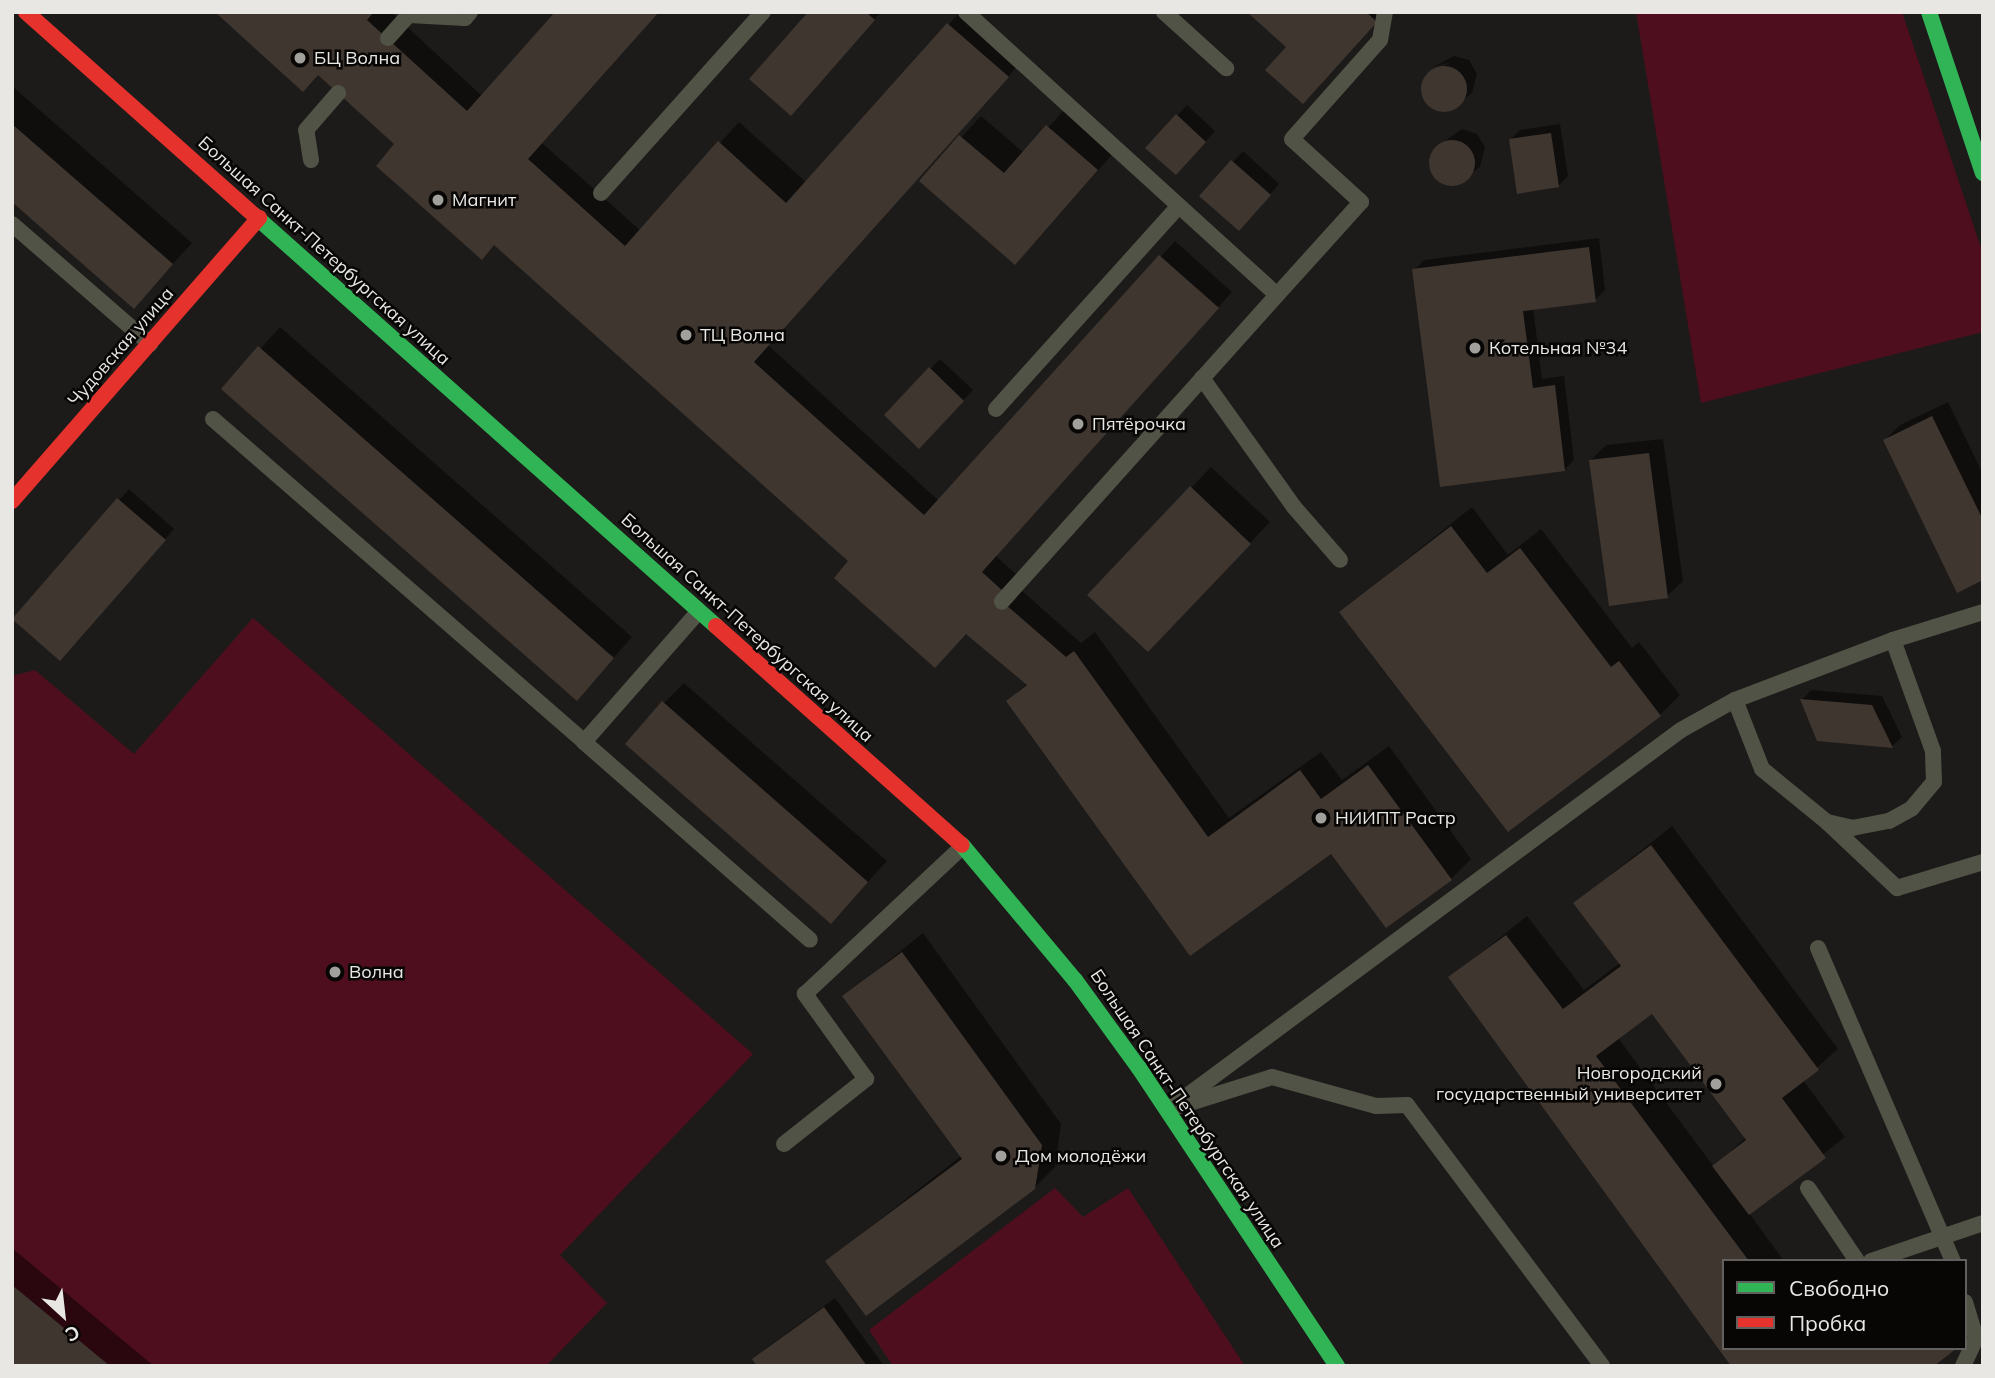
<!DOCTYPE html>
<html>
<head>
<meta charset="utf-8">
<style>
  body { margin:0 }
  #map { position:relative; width:1995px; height:1378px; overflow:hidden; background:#1d1b19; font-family:Mulish,sans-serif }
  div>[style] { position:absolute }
  .green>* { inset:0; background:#4f0e1d }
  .shadow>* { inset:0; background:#0007 }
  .building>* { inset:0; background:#3f3630 }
  .round { border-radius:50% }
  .lane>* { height:16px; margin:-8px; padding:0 8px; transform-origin:8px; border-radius:8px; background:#515346 }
  .fast>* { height:16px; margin:-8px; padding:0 8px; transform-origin:8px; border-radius:8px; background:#30b455 }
  .jam>* { height:16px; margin:-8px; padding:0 8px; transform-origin:8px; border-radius:8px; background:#e5322d }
  .dots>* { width:19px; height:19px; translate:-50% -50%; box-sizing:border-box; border:4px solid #070605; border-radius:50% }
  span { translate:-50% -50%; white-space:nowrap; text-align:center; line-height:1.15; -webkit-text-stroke:5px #070605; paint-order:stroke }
  .poi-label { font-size:18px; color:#e8e7e4 }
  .left { translate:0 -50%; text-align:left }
  .right { translate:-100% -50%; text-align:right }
  .street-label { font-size:18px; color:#e8e7e4 }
  .frame { position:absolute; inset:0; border:14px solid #e8e7e4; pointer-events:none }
  .legend { position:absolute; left:1722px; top:1259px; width:245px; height:91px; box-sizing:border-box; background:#070605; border:2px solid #61605e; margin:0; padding:9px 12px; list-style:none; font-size:21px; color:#e8e7e4 }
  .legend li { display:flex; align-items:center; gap:14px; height:35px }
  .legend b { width:35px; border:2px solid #61605e }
  .north { position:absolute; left:28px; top:1280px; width:70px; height:70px; -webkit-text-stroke:5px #070605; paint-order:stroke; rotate:153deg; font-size:19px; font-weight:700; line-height:28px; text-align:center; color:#e8e7e4 }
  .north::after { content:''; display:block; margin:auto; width:24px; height:32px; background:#e8e7e4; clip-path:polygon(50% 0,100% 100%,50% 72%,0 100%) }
</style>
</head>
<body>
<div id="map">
  <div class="green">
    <div style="clip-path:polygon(1636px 12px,1902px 12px,1983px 254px,1983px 332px,1701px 403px)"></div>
    <div style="clip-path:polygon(253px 618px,753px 1054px,560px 1255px,607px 1303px,546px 1366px,12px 1366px,12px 676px,35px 670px,134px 754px)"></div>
    <div style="clip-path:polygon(1055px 1188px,1083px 1217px,1128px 1188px,1245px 1366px,893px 1366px,869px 1330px)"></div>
  </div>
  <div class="shadow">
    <div style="clip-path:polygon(216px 12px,391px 12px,482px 96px,557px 12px,659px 12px,542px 143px,641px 231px,739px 122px,807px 183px,960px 12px,1022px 61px,768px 345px,939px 501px,1175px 241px,1232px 292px,996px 556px,1018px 576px,1012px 582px,1081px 643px,1095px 632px,1229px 818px,1321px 752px,1342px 780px,1389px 746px,1471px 859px,1451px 879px,1332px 851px,1191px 953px,1008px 701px,1027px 683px,967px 632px,851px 561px,319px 73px)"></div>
    <div style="clip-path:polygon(810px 12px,881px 12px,806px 98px)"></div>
    <div style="clip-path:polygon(1250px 12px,1386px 12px,1303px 102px,1289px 47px)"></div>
    <div style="clip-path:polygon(1454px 56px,1469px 60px,1477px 74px,1472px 93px,1447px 112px,1431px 108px,1421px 91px,1426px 74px,1452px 62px,1433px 67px)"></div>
    <div style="clip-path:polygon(12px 86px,192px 243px,134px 306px,12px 200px)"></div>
    <div style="clip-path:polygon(1187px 105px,1215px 131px,1186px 163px,1148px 148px)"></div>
    <div style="clip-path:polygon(1068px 106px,1117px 149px,1035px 242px,921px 181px,981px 116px,1024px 153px)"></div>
    <div style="clip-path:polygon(1560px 124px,1568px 176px,1558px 186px,1510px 140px,1520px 130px)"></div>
    <div style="clip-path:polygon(1462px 129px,1477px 134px,1485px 147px,1480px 167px,1455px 185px,1439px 182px,1429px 165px,1435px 148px)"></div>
    <div style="clip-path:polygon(1243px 151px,1279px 184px,1249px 219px,1202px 196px)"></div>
    <div style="clip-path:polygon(1599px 238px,1605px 290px,1595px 300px,1533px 308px,1542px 379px,1564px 376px,1574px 460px,1564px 470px,1414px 270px,1424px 260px)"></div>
    <div style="clip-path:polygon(280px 327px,632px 637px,577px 699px,224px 389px)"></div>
    <div style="clip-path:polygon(940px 359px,973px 390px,919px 446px,886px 415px)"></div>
    <div style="clip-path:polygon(1948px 402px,1983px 474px,1983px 578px,1885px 440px,1900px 425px)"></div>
    <div style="clip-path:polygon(1663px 439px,1683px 581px,1667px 596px,1591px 460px,1606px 445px)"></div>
    <div style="clip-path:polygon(1211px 467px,1270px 522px,1168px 630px,1090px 595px)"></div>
    <div style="clip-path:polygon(129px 489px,174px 529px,70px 648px,15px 619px)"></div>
    <div style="clip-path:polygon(1472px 507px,1508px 555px,1541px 529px,1632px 648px,1639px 642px,1680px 695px,1660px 715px,1341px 612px)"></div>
    <div style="clip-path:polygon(684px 683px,887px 861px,831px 922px,664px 703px)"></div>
    <div style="clip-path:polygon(1811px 690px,1882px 696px,1902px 737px,1892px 746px,1802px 700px)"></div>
    <div style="clip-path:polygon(evenodd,1672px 826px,1838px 1049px,1803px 1080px,1845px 1137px,1749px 1213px,1784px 1261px,1724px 1261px,1724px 1348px,1733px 1366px,1451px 977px,1527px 916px,1584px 990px,1620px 963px,1575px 903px,1672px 826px,1653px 1012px,1746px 1137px,1714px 1167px,1618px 1038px,1653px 1012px)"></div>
    <div style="clip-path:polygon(923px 933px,1061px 1124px,1055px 1167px,1034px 1188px,827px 1261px,961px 1156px,845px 996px)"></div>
    <div style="clip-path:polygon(12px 1248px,154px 1366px,12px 1366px)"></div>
    <div style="clip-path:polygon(835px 1298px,884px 1366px,760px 1366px,755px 1359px,765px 1349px)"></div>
  </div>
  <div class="building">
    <div style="clip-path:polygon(215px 12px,374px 12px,367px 20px,467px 111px,555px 12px,659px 12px,528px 159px,625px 246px,718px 141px,786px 203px,947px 23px,1009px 77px,754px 362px,924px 515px,1159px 255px,1219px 308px,982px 572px,1004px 592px,998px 598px,1066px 657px,1074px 651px,1208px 837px,1300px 770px,1321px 799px,1368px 765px,1452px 880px,1386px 928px,1331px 854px,1190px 956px,1006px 701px,1027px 685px,966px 634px,935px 668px,834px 578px,848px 561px,494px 245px,482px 260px,376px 166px,394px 144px,318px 75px,303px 92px)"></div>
    <div style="clip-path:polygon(808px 12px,866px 12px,875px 20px,791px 116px,749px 79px)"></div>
    <div style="clip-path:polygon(1247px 12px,1366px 12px,1377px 22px,1303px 104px,1265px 70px,1286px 47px)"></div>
    <div class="round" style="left:1421px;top:66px;width:46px;height:46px"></div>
    <div style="clip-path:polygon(1176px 114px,1206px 142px,1176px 175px,1145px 148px)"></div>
    <div style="clip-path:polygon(12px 124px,173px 264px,134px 309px,12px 202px)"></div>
    <div style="clip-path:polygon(1046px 125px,1098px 170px,1015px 265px,919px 181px,959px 135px,1004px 173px)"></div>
    <div style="clip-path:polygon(1551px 133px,1559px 187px,1517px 194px,1509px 139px)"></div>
    <div class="round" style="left:1429px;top:140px;width:46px;height:46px"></div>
    <div style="clip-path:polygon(1231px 160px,1271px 195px,1239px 231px,1199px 196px)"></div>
    <div style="clip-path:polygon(1589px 247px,1596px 302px,1523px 311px,1533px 388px,1555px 385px,1565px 471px,1440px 487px,1412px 269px)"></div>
    <div style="clip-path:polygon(258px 346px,614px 658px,577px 701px,221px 389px)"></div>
    <div style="clip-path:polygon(929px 367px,964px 401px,919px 449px,884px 415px)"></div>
    <div style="clip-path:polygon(1932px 416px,1983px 520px,1983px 580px,1957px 593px,1883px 440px)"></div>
    <div style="clip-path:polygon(1649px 453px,1668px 598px,1609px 606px,1589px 460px)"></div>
    <div style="clip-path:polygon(1190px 486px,1251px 544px,1148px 652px,1087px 595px)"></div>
    <div style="clip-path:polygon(117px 498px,166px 540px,60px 661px,12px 619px)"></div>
    <div style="clip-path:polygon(1451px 526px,1487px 573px,1520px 548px,1611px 667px,1619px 661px,1661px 716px,1508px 832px,1339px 612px)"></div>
    <div style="clip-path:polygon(1800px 699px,1872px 705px,1893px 748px,1817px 741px)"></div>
    <div style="clip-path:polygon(662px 701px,868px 882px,831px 924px,625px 744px)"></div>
    <div style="clip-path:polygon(1651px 845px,1819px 1070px,1782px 1098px,1826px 1158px,1749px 1215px,1712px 1166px,1746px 1140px,1652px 1014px,1596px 1056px,1749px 1261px,1724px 1261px,1724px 1348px,1957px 1348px,1934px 1366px,1731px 1366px,1448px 977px,1506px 935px,1563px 1009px,1621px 966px,1573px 903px)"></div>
    <div style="clip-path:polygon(902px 952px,1042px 1145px,1035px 1189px,866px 1316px,825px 1261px,962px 1159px,842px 996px)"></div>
    <div style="clip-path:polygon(12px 1285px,110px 1366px,12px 1366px)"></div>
    <div style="clip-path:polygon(824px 1307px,867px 1366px,757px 1366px,752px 1359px)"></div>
  </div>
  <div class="lane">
    <div style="left:966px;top:12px;width:420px;rotate:42.3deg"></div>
    <div style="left:1277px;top:295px;width:412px;rotate:131.9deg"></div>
    <div style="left:1164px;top:12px;width:84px;rotate:42.1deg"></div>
    <div style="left:388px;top:38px;width:31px;rotate:-48deg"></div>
    <div style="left:409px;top:15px;width:56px;rotate:3.1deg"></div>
    <div style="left:465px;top:18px;width:8px;rotate:-50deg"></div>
    <div style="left:311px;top:160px;width:30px;rotate:-99deg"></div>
    <div style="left:306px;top:130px;width:49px;rotate:-49.1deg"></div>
    <div style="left:601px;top:193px;width:243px;rotate:-48.2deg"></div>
    <div style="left:12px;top:224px;width:183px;rotate:41deg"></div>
    <div style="left:1277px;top:295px;width:125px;rotate:-47.9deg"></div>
    <div style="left:1361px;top:202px;width:93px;rotate:-137.6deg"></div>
    <div style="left:1292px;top:139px;width:132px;rotate:-48.4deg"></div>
    <div style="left:1380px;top:40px;width:28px;rotate:-80deg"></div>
    <div style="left:1202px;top:378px;width:158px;rotate:54.5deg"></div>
    <div style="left:1294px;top:507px;width:70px;rotate:49deg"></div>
    <div style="left:996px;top:409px;width:273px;rotate:-48deg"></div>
    <div style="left:213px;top:419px;width:492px;rotate:41deg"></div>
    <div style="left:584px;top:742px;width:174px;rotate:-48.7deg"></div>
    <div style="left:1735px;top:700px;width:74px;rotate:68.6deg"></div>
    <div style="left:1762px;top:769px;width:84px;rotate:39.2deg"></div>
    <div style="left:1827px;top:822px;width:26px;rotate:13deg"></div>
    <div style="left:1852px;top:828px;width:38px;rotate:-11deg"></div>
    <div style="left:1889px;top:821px;width:26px;rotate:-29deg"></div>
    <div style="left:1912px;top:808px;width:34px;rotate:-50deg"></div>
    <div style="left:1934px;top:782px;width:31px;rotate:-92deg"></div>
    <div style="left:1933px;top:751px;width:118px;rotate:-109.8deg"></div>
    <div style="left:584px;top:742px;width:300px;rotate:41.2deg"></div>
    <div style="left:1828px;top:823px;width:95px;rotate:43.3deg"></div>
    <div style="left:1897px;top:888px;width:90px;rotate:-16.8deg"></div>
    <div style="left:1818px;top:948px;width:341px;rotate:66.7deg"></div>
    <div style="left:1180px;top:1106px;width:96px;rotate:-17.5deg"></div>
    <div style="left:1272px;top:1077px;width:108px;rotate:15.6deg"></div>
    <div style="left:1376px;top:1106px;width:31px;rotate:-2deg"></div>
    <div style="left:1407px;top:1105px;width:326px;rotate:53.2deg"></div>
    <div style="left:1168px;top:1110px;width:638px;rotate:-36.53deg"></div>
    <div style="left:1681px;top:730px;width:62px;rotate:-29.1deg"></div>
    <div style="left:1735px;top:700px;width:169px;rotate:-20.8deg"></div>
    <div style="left:1893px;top:640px;width:94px;rotate:-17.3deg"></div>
    <div style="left:784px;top:1144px;width:105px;rotate:-38.4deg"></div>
    <div style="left:866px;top:1079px;width:105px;rotate:-125.7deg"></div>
    <div style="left:805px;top:994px;width:216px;rotate:-43.1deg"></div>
    <div style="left:1808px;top:1188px;width:88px;rotate:56.1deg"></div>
    <div style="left:1871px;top:1261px;width:118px;rotate:-18.7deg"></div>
    <div style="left:1965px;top:1302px;width:38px;rotate:73deg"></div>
    <div style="left:1976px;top:1338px;width:7px;rotate:-16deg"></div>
    <div style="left:1963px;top:1366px;width:31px;rotate:-65deg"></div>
  </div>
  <div class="fast">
    <div style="left:1929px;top:12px;width:170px;rotate:71.5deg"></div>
    <div style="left:254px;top:215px;width:618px;rotate:41.66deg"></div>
    <div style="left:962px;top:845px;width:176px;rotate:50.1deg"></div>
    <div style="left:1075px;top:980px;width:109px;rotate:54deg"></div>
    <div style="left:1139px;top:1068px;width:358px;rotate:56.4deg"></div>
  </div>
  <div class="jam">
    <div style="left:26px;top:12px;width:305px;rotate:41.7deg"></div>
    <div style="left:12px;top:501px;width:376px;rotate:-48.9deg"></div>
    <div style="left:716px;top:626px;width:329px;rotate:41.7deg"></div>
  </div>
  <div class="dots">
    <div style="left:300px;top:58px;background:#a1a09d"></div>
    <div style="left:438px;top:200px;background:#a1a09d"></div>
    <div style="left:686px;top:335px;background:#a1a09d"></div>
    <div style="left:1475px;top:348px;background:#a1a09d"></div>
    <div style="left:1078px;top:424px;background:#a1a09d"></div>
    <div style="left:1321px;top:818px;background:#a1a09d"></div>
    <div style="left:335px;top:972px;background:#a1a09d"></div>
    <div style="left:1716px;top:1084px;background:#a1a09d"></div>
    <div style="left:1001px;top:1156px;background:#a1a09d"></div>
  </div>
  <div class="poi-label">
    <span class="left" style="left:314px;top:58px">БЦ Волна</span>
    <span class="left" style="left:452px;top:200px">Магнит</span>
    <span class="left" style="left:700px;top:335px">ТЦ Волна</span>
    <span class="left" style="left:1489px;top:348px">Котельная №34</span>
    <span class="left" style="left:1092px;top:424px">Пятёрочка</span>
    <span class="left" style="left:1335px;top:818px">НИИПТ Растр</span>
    <span class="left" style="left:349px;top:972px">Волна</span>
    <span class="right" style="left:1702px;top:1084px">Новгородский<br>государственный университет</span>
    <span class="left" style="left:1015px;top:1156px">Дом молодёжи</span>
  </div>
  <div class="street-label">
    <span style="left:324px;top:251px;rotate:42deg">Большая Санкт-Петербургская улица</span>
    <span style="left:121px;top:347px;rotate:-49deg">Чудовская улица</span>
    <span style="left:747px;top:628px;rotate:42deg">Большая Санкт-Петербургская улица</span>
    <span style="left:1187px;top:1109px;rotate:56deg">Большая Санкт-Петербургская улица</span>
  </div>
  <div class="frame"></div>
  <ul class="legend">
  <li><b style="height:9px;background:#30b455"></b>Свободно</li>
  <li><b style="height:9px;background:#e5322d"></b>Пробка</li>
  </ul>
  <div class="north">С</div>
</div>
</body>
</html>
